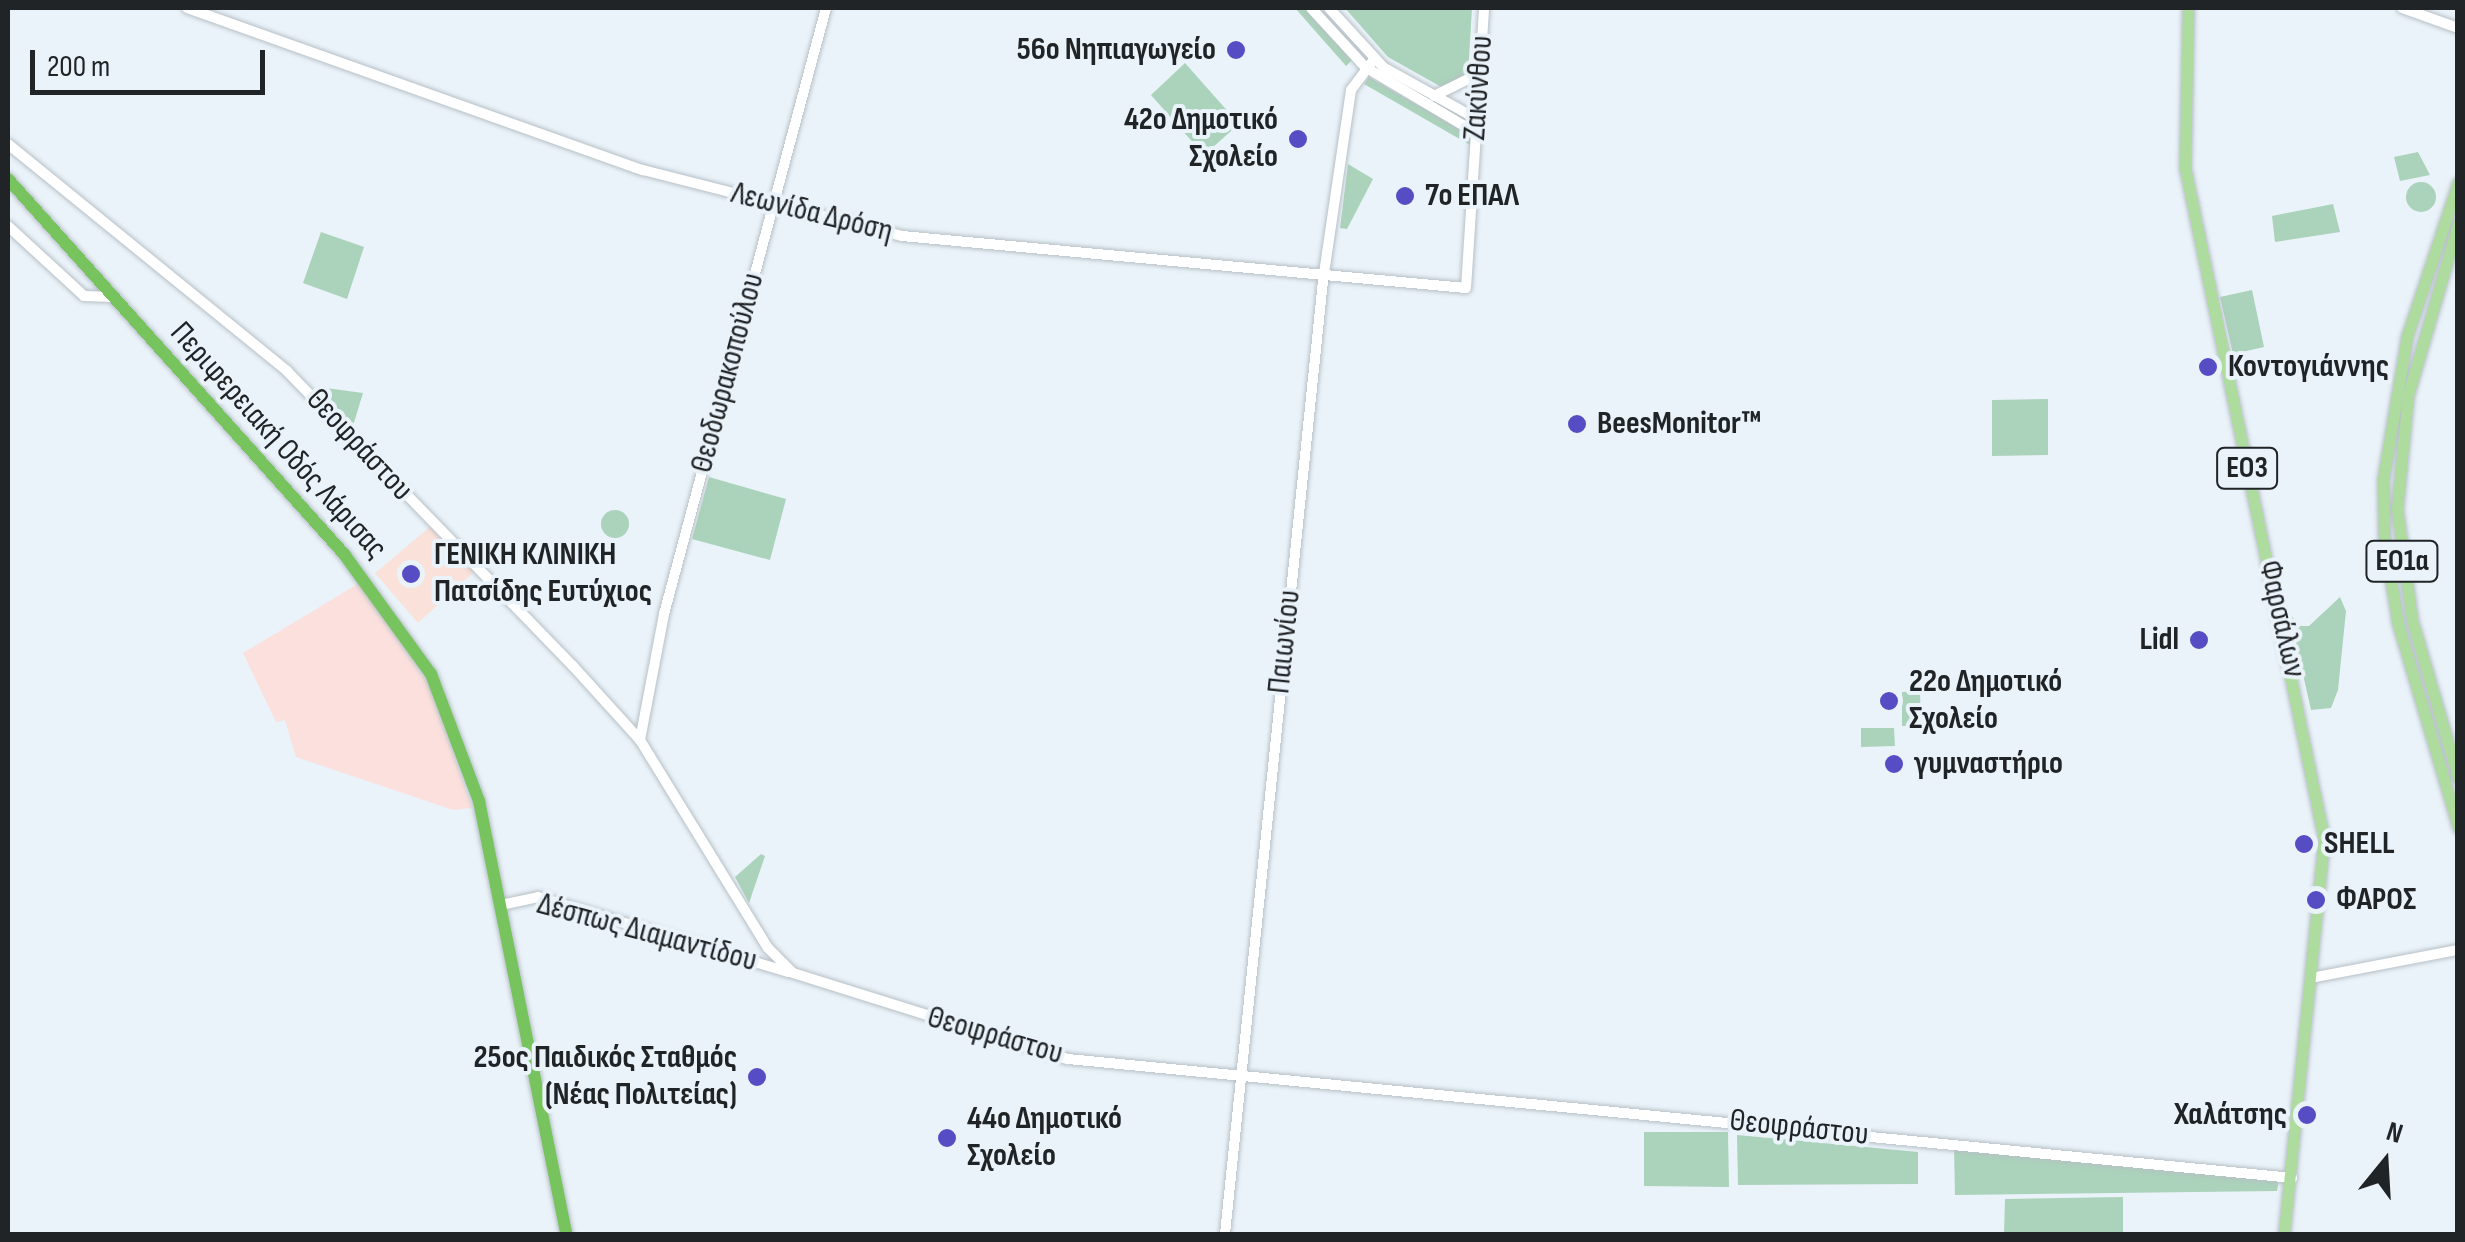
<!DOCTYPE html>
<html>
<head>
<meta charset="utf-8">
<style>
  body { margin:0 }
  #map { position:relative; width:2465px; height:1242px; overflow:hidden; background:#eaf3f9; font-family:"Sofia Sans Condensed",sans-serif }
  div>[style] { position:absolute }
  .industrial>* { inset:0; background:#fbe0dd }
  .medical>* { inset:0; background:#fae1d9 }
  .green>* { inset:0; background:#abd2bb }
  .round { border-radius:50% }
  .roads { filter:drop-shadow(0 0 2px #b7c0c6) drop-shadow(0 0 2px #b7c0c6) }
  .secondary>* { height:10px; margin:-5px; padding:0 5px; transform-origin:5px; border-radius:5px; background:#fff }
  .primary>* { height:11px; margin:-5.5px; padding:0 5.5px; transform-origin:5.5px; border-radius:5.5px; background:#addc9e }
  .highway>* { height:12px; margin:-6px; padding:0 6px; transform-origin:6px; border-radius:6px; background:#77c45e }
  .dots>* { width:28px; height:28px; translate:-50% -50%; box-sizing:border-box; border:5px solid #eaf3f9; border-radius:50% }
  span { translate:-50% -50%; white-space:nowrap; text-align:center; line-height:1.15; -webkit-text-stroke:8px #eaf3f9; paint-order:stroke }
  .shield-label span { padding:2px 8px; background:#eaf3f9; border:2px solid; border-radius:8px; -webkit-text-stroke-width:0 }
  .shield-label { font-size:30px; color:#212427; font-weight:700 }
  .poi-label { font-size:32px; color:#212427; font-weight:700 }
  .right { translate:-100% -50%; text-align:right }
  .left { translate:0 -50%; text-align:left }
  .street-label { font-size:32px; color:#212427 }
  .frame { position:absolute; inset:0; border:10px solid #212427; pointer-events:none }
  .north { position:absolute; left:2335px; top:1112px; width:100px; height:100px; -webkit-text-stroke:8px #eaf3f9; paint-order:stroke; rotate:18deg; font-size:28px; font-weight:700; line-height:40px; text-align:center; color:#212427 }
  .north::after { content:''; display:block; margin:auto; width:35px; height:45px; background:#212427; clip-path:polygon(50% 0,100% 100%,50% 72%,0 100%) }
  .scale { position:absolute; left:30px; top:50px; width:235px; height:45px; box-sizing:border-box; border:5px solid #212427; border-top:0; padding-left:12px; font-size:30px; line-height:35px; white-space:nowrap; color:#212427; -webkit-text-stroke:8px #eaf3f9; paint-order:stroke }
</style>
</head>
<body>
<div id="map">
  <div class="industrial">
    <div style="clip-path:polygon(361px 582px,431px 688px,472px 808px,453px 810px,296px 757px,285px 720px,276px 722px,243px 653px)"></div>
  </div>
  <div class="medical">
    <div style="clip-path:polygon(431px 526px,474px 572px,418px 623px,375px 573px)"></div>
  </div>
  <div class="green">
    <div style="clip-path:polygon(1295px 8px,1306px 8px,1352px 60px,1346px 66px)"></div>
    <div style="clip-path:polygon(1345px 8px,1472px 8px,1468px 74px,1445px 89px,1388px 57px)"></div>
    <div style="clip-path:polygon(1185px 63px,1239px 124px,1204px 155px,1151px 95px)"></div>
    <div style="clip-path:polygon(1369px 77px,1470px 135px,1470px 145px,1364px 84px)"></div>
    <div style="clip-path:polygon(2418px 152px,2430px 175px,2400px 181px,2394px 157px)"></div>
    <div style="clip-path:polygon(1348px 164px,1373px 179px,1347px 229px,1340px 228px)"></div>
    <div class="round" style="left:2406px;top:182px;width:30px;height:30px"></div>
    <div style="clip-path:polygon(2333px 204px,2340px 232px,2275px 242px,2272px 216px)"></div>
    <div style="clip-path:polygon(321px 232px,364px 247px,347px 299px,303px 283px)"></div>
    <div style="clip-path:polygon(2252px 290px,2264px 347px,2233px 354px,2220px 297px)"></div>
    <div style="clip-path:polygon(326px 388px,363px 393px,352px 429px,323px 398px)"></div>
    <div style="clip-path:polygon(2048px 399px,2048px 455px,1992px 456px,1992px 400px)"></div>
    <div style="clip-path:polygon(709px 477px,786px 499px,770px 560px,692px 539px)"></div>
    <div class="round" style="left:601px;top:510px;width:28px;height:28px"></div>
    <div style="clip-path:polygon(2340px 597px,2346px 611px,2338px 690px,2331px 708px,2311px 710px,2289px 612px,2299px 626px,2309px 626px)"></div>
    <div style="clip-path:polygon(1920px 691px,1921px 726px,1902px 726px,1902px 692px)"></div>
    <div style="clip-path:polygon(1861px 728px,1894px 728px,1895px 746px,1861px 747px)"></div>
    <div style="clip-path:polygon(761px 854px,765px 856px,749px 903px,735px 877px)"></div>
    <div style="clip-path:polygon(1644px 1132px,1728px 1132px,1729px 1187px,1644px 1186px)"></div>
    <div style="clip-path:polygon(1737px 1135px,1918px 1152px,1918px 1184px,1738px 1185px)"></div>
    <div style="clip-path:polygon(1954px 1147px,2279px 1180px,2277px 1191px,1955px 1195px)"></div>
    <div style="clip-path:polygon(2123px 1197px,2123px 1234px,2004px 1234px,2005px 1199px)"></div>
  </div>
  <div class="roads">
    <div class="secondary">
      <div style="left:187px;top:8px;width:484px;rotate:19.6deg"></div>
      <div style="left:643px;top:170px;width:267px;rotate:14.3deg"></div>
      <div style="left:902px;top:236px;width:566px;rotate:5.27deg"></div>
      <div style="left:1466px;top:288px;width:281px;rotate:-86.3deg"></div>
      <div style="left:1311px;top:8px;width:80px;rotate:47.5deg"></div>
      <div style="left:1365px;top:67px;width:129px;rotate:30.7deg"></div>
      <div style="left:1329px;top:8px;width:80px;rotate:47.5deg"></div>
      <div style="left:1383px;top:67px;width:107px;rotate:29deg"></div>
      <div style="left:2402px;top:8px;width:59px;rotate:19.7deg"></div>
      <div style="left:1434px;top:96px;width:51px;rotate:-26.6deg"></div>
      <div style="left:8px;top:144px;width:360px;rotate:39.1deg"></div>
      <div style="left:287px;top:371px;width:411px;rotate:45.9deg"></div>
      <div style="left:573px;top:666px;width:100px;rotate:47.8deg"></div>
      <div style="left:640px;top:740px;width:244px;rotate:58.4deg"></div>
      <div style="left:768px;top:948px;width:35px;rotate:45deg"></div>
      <div style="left:793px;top:973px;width:288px;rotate:17.4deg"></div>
      <div style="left:1068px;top:1059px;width:1230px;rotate:5.55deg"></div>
      <div style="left:8px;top:226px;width:103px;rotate:42.6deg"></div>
      <div style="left:84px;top:296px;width:29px;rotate:2deg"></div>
      <div style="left:640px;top:740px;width:128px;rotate:-79.2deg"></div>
      <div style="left:664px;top:614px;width:627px;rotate:-75.03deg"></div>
      <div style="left:501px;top:905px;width:38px;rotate:-12deg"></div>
      <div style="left:538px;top:897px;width:261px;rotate:16.7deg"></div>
      <div style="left:2311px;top:978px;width:150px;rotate:-10.8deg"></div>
      <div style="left:1225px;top:1234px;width:959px;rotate:-84.13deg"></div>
      <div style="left:1323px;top:280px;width:192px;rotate:-81.6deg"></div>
      <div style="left:1351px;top:90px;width:39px;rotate:-53deg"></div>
    </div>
    <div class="primary">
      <div style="left:2188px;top:8px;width:160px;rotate:91.1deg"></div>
      <div style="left:2185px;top:168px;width:685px;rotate:78.3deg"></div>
      <div style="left:2324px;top:839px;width:397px;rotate:95.8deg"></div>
      <div style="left:2458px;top:183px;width:161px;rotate:108.4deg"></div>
      <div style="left:2407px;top:336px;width:145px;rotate:99.5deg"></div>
      <div style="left:2383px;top:479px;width:58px;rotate:89deg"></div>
      <div style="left:2384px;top:537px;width:88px;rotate:80.9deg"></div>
      <div style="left:2398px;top:624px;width:212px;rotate:73.5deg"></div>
      <div style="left:2458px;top:224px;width:178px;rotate:106.3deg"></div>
      <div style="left:2408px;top:395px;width:115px;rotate:95.5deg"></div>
      <div style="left:2397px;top:509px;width:112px;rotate:82.3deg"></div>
      <div style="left:2412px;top:620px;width:164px;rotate:73.7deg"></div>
    </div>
    <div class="highway">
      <div style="left:8px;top:179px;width:504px;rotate:48.14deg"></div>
      <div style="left:344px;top:554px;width:148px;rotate:54.1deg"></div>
      <div style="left:431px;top:674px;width:136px;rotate:69.3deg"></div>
      <div style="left:479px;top:801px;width:442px;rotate:78.6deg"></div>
    </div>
  </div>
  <div class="dots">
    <div style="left:1236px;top:50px;background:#564cc4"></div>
    <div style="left:1298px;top:139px;background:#564cc4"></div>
    <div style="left:1405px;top:196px;background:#564cc4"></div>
    <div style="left:2208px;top:367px;background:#564cc4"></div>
    <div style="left:1577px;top:424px;background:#564cc4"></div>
    <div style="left:411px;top:574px;background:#564cc4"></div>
    <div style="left:2199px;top:640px;background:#564cc4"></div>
    <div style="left:1889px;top:701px;background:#564cc4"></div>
    <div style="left:1894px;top:764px;background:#564cc4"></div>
    <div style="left:2304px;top:844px;background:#564cc4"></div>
    <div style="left:2316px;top:900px;background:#564cc4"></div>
    <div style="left:757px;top:1077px;background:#564cc4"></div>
    <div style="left:2307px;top:1115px;background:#564cc4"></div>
    <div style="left:947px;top:1138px;background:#564cc4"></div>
  </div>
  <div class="shield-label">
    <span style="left:2247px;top:468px">ΕΟ3</span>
    <span style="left:2402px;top:561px">ΕΟ1α</span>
  </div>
  <div class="poi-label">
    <span class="right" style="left:1216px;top:50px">56ο Νηπιαγωγείο</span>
    <span class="right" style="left:1278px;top:139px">42ο Δημοτικό<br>Σχολείο</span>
    <span class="left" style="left:1425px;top:196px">7ο ΕΠΑΛ</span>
    <span class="left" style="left:2228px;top:367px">Κοντογιάννης</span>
    <span class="left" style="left:1597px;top:424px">BeesMonitor™</span>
    <span class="left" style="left:434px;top:574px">ΓΕΝΙΚΗ ΚΛΙΝΙΚΗ<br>Πατσίδης Ευτύχιος</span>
    <span class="right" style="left:2179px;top:640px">Lidl</span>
    <span class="left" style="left:1909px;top:701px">22ο Δημοτικό<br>Σχολείο</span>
    <span class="left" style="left:1914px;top:764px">γυμναστήριο</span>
    <span class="left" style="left:2324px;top:844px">SHELL</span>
    <span class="left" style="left:2336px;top:900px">ΦΑΡΟΣ</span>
    <span class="right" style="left:737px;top:1077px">25ος Παιδικός Σταθμός<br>(Νέας Πολιτείας)</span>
    <span class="right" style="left:2287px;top:1115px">Χαλάτσης</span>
    <span class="left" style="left:967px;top:1138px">44ο Δημοτικό<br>Σχολείο</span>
  </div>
  <div class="street-label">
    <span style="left:1479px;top:88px;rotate:-86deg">Ζακύνθου</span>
    <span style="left:812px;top:213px;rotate:14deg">Λεωνίδα Δρόση</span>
    <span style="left:728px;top:373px;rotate:-75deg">Θεοδωρακοπούλου</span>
    <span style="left:278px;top:441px;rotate:48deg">Περιφερειακή Οδός Λάρισας</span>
    <span style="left:359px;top:445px;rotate:47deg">Θεοφράστου</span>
    <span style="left:2281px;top:619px;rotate:77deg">Φαρσάλων</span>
    <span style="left:1285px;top:642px;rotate:-84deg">Παιωνίου</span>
    <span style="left:647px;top:933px;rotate:15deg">Δέσπως Διαμαντίδου</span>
    <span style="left:995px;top:1036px;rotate:16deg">Θεοφράστου</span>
    <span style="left:1799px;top:1128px;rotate:6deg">Θεοφράστου</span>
  </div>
  <div class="frame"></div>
  <div class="north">N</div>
  <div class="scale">200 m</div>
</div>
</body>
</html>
